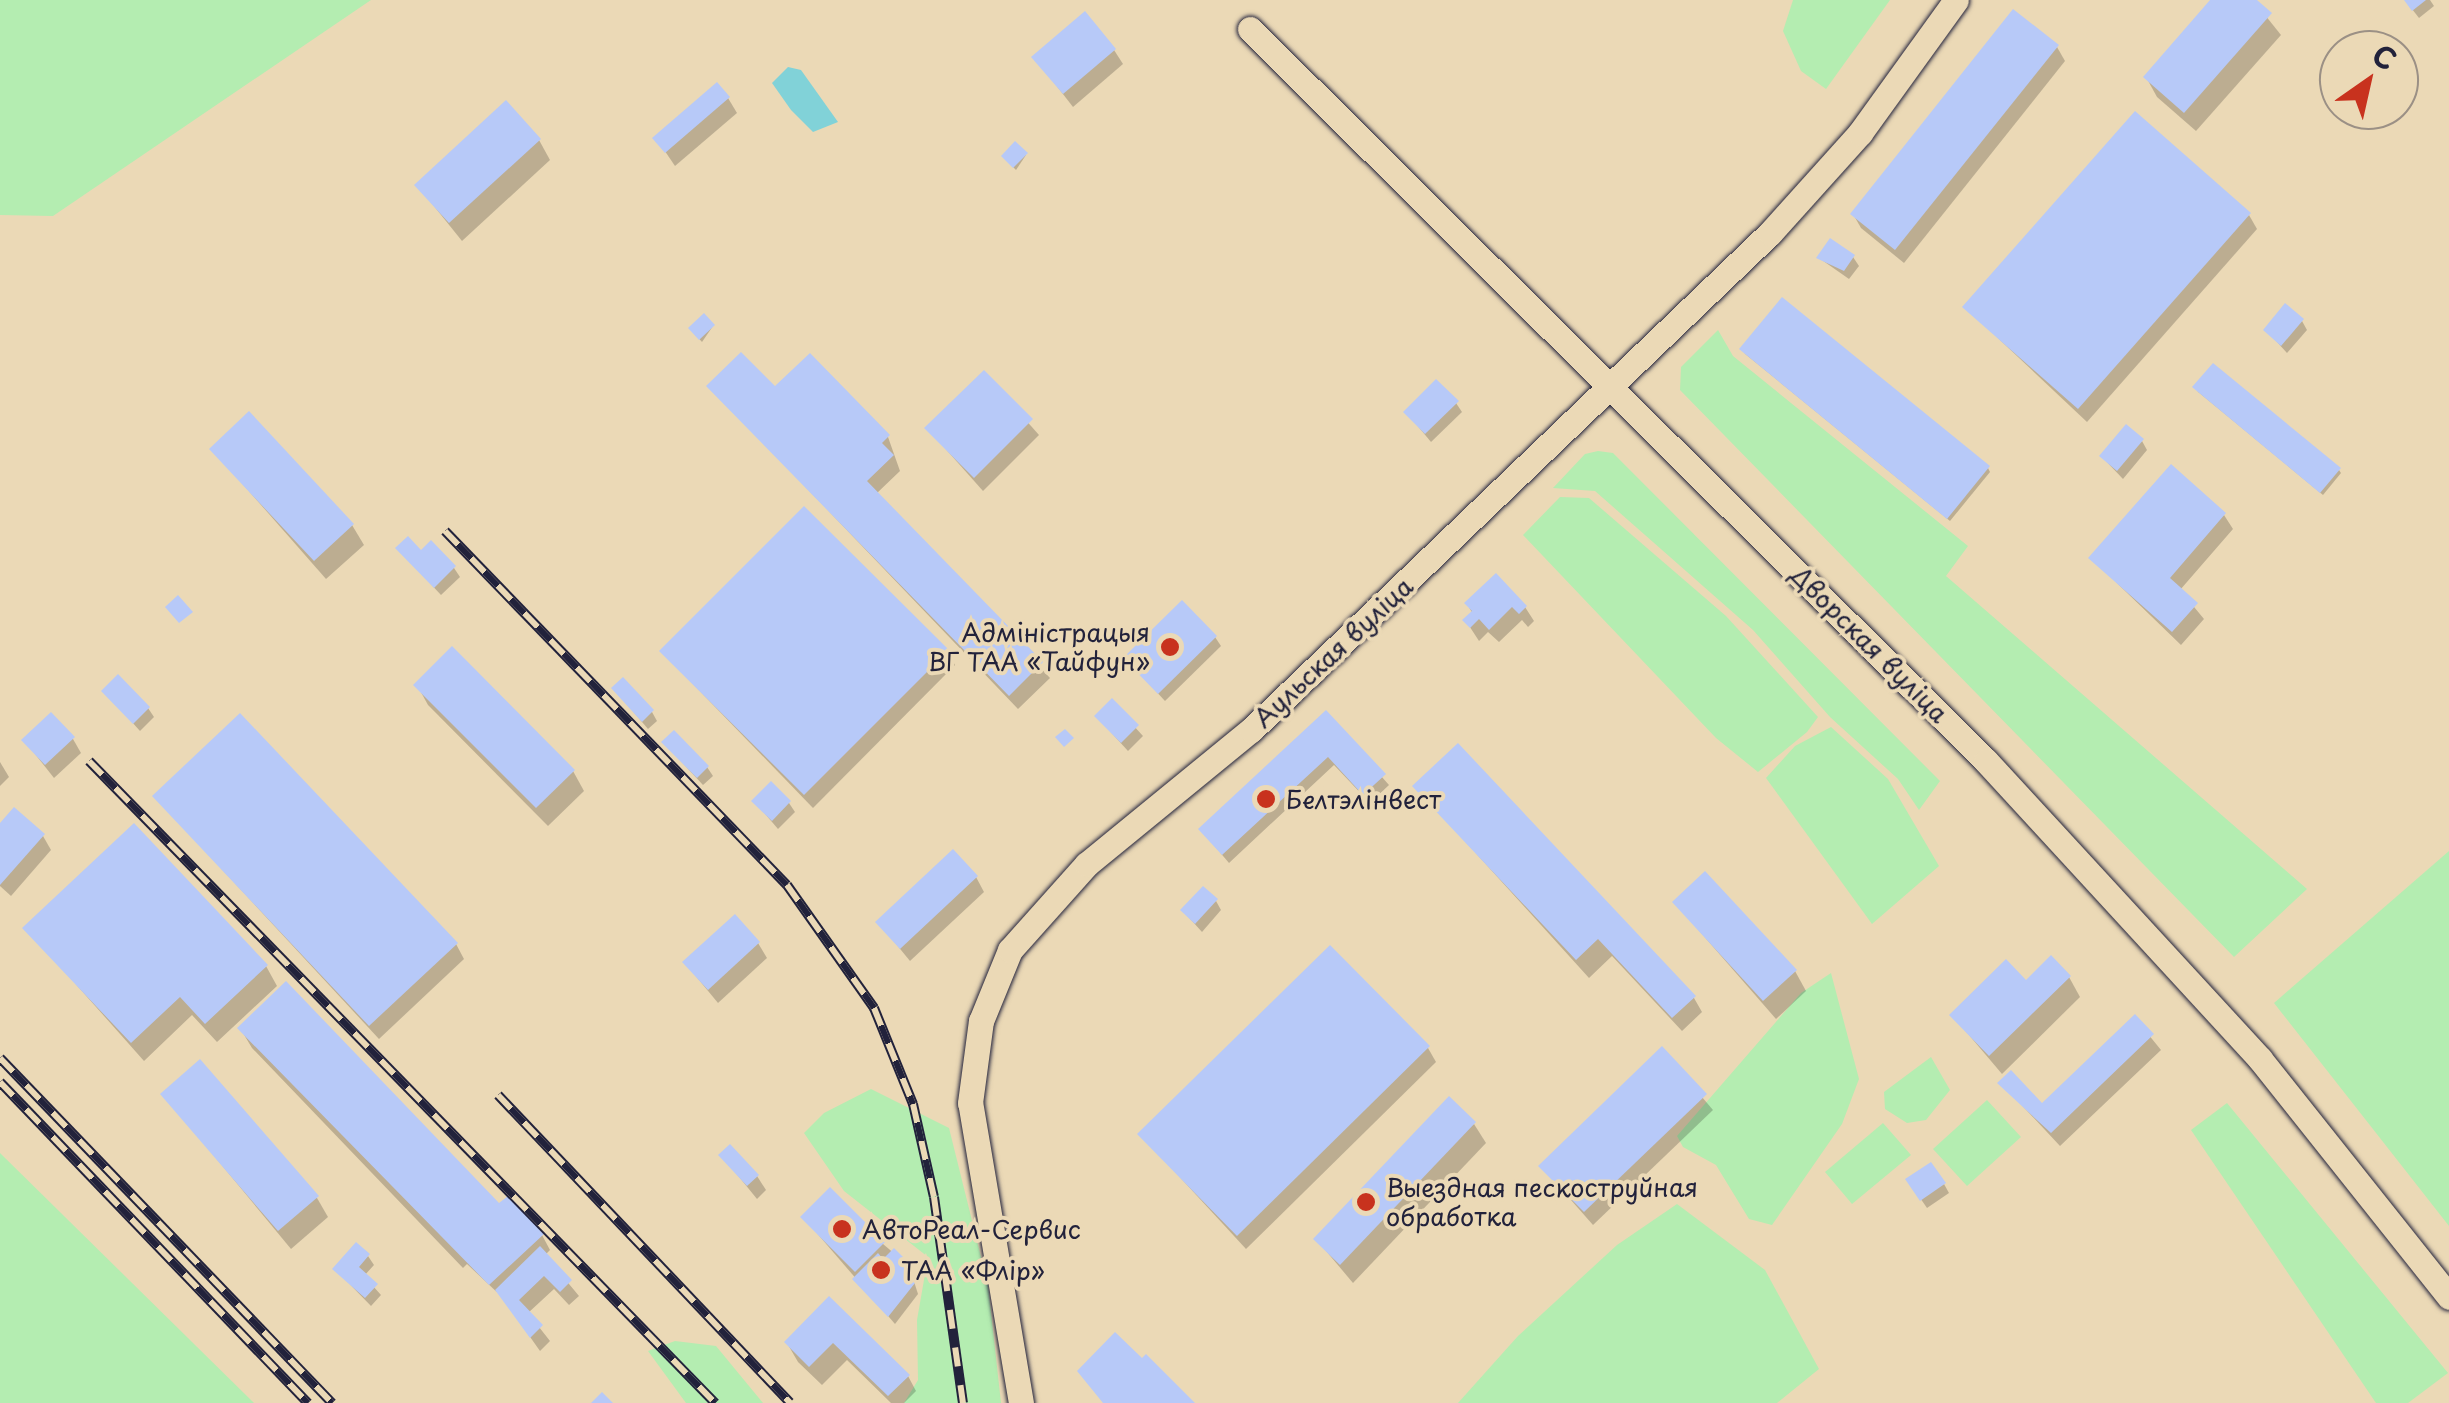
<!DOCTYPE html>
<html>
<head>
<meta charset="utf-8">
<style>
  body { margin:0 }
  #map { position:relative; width:2449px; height:1403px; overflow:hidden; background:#ebd9b6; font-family:"Playpen Sans",sans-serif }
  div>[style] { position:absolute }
  .green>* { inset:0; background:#b4edb1 }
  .water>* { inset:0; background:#81d2d8 }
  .shadow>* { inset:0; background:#0003 }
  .building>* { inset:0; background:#b7c9f8 }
  .roads { filter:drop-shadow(0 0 2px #22223b) drop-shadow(0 0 2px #22223b) }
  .minor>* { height:25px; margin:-12.5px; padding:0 12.5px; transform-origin:12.5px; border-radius:12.5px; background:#ebd9b6 }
  .rail>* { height:10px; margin-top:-5px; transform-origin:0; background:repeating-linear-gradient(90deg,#ebd9b6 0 19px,#22223b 0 38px); box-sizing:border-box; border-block:2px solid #22223b }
  .dots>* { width:28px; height:28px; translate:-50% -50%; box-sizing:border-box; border:5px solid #ebd9b6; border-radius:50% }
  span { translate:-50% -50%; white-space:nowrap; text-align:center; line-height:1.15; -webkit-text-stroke:8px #ebd9b6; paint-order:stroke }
  .poi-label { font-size:25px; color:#22223b }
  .right { translate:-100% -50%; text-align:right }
  .left { translate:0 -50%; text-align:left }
  .street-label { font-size:25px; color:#22223b }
  .north { position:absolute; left:2319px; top:30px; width:100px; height:100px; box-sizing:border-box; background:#ebd9b6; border:2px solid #9b9085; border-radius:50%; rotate:34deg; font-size:28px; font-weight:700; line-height:40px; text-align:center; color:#22223b }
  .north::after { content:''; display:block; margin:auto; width:35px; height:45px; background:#c8321e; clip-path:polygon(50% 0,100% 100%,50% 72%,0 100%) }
</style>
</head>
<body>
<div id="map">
  <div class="green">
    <div style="clip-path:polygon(0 0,371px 0,53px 216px,0 215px)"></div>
    <div style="clip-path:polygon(1793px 0,1890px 0,1826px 89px,1801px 71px,1783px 31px)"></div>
    <div style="clip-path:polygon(1718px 330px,1733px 356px,1968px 546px,1946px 576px,2307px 889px,2234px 957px,1680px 390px,1681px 367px)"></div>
    <div style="clip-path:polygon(1598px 451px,1613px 453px,1940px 781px,1919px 810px,1898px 779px,1830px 717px,1753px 630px,1595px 491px,1553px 488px,1585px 454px)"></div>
    <div style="clip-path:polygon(1560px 497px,1589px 498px,1726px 616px,1818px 717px,1807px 732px,1758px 772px,1716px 738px,1523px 535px)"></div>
    <div style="clip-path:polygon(1831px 727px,1888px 779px,1939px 866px,1872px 924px,1766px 778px,1795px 746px)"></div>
    <div style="clip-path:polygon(2449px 851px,2449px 1226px,2274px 1003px)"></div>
    <div style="clip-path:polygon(1831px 973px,1859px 1079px,1842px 1124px,1772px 1225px,1749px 1219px,1716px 1165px,1683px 1147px,1677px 1136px,1801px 993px)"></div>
    <div style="clip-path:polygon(1931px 1057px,1950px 1090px,1926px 1120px,1907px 1123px,1885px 1109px,1884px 1092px)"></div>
    <div style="clip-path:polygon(871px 1089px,949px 1128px,988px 1285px,1001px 1403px,904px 1403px,918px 1380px,917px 1320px,928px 1257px,844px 1191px,804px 1133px,824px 1113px)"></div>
    <div style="clip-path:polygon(1987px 1100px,2021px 1137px,1967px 1186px,1933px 1149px)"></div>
    <div style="clip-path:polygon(2227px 1103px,2448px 1373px,2408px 1403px,2376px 1403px,2191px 1130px)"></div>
    <div style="clip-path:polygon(1883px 1123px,1911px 1155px,1852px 1204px,1825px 1172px)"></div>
    <div style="clip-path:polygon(0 1153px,254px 1403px,0 1403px)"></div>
    <div style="clip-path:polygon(1677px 1204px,1765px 1270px,1819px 1369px,1777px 1403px,1458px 1403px,1518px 1336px,1617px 1245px)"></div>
    <div style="clip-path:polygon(675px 1341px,716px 1346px,763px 1403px,686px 1403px,648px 1351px)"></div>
  </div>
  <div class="water">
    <div style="clip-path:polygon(788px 67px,801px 70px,838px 122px,813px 132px,791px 110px,772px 83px)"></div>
  </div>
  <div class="shadow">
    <div style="clip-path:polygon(2214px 0,2253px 0,2281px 35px,2196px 131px,2157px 97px,2146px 77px)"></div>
    <div style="clip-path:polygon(2405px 0,2430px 0,2434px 6px,2419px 18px)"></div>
    <div style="clip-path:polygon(2057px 47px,2065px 61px,1904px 263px,1861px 228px,1853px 214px)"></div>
    <div style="clip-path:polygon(1114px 50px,1123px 64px,1073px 107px,1035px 58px)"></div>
    <div style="clip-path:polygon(728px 98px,737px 113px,675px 166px,656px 138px)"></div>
    <div style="clip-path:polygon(539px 140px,550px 160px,462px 241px,417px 185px)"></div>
    <div style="clip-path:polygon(1026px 155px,1016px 170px,1006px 160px)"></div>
    <div style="clip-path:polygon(2249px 215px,2257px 229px,2087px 422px,1965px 307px)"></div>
    <div style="clip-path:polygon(1853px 257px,1859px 266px,1849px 279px,1819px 258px)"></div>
    <div style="clip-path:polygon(2302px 321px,2307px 330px,2287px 353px,2266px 330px)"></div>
    <div style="clip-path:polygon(713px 326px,702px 342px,693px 332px)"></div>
    <div style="clip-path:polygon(1744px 353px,1988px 468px,1990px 472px,1950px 521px)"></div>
    <div style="clip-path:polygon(984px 373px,1039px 435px,983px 491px,927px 428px)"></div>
    <div style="clip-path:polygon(709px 386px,775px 390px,888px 437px,900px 471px,876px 494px,1050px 678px,1018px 709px)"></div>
    <div style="clip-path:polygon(2197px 391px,2339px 470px,2341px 473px,2323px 495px)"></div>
    <div style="clip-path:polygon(1456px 403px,1462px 412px,1431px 442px,1406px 412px)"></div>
    <div style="clip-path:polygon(2142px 441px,2147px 450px,2123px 479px,2102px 457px)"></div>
    <div style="clip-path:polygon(212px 449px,352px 525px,364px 545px,326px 579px)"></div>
    <div style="clip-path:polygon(2224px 515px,2233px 529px,2180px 590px,2204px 619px,2181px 645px,2091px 558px)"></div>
    <div style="clip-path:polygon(398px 549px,454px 568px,460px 577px,441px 595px)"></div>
    <div style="clip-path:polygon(1467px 604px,1525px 607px,1534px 621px,1528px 627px,1522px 620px,1499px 642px,1488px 632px,1479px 641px,1466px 621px,1473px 614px)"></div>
    <div style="clip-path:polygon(1215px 637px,1221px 646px,1165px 701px,1126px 659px)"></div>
    <div style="clip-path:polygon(947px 651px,955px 665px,813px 808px,662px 652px)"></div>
    <div style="clip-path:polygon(417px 685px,573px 771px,584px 791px,548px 826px,428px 705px)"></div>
    <div style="clip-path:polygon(614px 689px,652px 712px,657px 721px,648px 729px)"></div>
    <div style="clip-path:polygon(104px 691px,148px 708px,154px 717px,140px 731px)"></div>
    <div style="clip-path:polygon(1112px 702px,1143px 736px,1128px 751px,1097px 717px)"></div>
    <div style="clip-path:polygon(1326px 714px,1389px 785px,1370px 803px,1334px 765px,1229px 863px,1201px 830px)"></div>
    <div style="clip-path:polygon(73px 739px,81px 753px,54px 778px,24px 740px)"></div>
    <div style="clip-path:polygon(664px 743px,707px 767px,713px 776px,703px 785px)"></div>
    <div style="clip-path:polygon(0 762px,9px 777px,0 786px)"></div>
    <div style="clip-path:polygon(1415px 786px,1694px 998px,1702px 1012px,1682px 1031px,1612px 956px,1589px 978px)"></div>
    <div style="clip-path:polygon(155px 797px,456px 944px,464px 959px,379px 1039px)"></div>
    <div style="clip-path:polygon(754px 801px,789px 803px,795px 812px,778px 829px)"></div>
    <div style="clip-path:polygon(0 827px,43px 836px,51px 850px,11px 896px,0 886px)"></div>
    <div style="clip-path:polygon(976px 877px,984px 892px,910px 961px,878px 922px)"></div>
    <div style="clip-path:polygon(1216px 901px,1221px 910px,1202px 932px,1183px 911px)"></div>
    <div style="clip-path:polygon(1675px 903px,1795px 971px,1806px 991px,1776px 1019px)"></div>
    <div style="clip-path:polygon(26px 928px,266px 966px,277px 986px,217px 1042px,192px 1015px,144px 1061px)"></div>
    <div style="clip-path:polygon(758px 943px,767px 958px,718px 1003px,685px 963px)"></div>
    <div style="clip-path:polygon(2069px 977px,2080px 997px,2002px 1074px,1952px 1015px,2026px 983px)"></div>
    <div style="clip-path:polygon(2135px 1018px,2161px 1050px,2060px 1146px,2001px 1083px,2041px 1107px)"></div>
    <div style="clip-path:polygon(240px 1028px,542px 1235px,550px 1250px,545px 1255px,579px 1296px,569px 1305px,554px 1289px,528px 1313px,550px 1341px,540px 1351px,501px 1296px,467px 1264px,463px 1268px,252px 1048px)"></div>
    <div style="clip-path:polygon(1428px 1048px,1436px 1062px,1246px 1249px,1141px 1135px)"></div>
    <div style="clip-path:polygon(1662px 1050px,1713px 1110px,1593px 1225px,1541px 1166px)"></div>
    <div style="clip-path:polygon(163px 1094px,317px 1198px,328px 1217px,291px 1249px)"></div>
    <div style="clip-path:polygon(1474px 1124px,1486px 1143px,1353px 1283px,1316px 1239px)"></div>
    <div style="clip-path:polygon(722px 1156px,757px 1176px,766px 1190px,757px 1199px)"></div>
    <div style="clip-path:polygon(1944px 1184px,1949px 1193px,1927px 1208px,1914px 1189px)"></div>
    <div style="clip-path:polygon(803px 1217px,883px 1244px,909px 1266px,918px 1294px,895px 1324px)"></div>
    <div style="clip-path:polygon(368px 1256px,374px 1265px,364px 1276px,381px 1295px,371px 1306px,335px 1269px)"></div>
    <div style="clip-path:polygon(829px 1300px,908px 1376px,916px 1391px,904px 1403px,891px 1403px,847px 1360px,822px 1385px,798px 1362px,787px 1343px)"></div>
  </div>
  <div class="building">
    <div style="clip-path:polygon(2210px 0,2257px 0,2272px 13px,2184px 113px,2143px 77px)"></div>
    <div style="clip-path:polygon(2404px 0,2426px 0,2412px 11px)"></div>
    <div style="clip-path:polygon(2013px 9px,2059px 45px,1895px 250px,1850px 214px)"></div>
    <div style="clip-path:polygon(1085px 11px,1116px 49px,1063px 94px,1031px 57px)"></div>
    <div style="clip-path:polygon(717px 82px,730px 97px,665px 153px,652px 138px)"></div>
    <div style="clip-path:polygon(506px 100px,541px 139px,449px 223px,414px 185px)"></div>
    <div style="clip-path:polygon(2135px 111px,2251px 213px,2078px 409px,1962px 307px)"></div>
    <div style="clip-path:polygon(1015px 141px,1028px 153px,1013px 168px,1001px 156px)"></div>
    <div style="clip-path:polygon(1830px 238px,1855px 255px,1844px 271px,1816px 258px)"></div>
    <div style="clip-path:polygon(1782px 297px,1990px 466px,1947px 519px,1739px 349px)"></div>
    <div style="clip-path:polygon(2285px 303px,2304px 319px,2281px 346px,2263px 330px)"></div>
    <div style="clip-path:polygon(704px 313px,715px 325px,699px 340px,688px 328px)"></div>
    <div style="clip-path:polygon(741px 352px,775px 386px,810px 353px,890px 435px,882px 443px,894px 455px,867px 481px,1043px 662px,1009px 696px,706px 386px)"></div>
    <div style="clip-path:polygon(2213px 363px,2341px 468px,2320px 493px,2192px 387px)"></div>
    <div style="clip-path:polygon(984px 370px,1033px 419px,974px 478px,924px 428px)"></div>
    <div style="clip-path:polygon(1436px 379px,1459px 401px,1425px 434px,1403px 412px)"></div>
    <div style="clip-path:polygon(249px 411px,354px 524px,314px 561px,209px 449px)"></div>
    <div style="clip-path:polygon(2126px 424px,2144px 439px,2117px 471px,2099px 456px)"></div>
    <div style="clip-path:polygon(2171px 464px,2226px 513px,2170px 578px,2198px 603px,2172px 632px,2088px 558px)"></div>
    <div style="clip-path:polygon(804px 506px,949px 650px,804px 795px,659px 651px)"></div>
    <div style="clip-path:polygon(408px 536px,421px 550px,431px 540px,456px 566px,434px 588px,395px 548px)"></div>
    <div style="clip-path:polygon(1496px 573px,1527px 606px,1519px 614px,1512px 607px,1489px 630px,1479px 619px,1470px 628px,1462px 620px,1472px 611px,1464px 603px)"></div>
    <div style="clip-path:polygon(178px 595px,193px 612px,179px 623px,165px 607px)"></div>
    <div style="clip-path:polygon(1182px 600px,1217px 636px,1158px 694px,1123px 658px)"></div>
    <div style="clip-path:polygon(452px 646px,575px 770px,536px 808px,413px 685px)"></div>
    <div style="clip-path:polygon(118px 674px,150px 707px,133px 724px,101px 691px)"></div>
    <div style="clip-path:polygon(623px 677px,654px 710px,642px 722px,611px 688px)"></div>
    <div style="clip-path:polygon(1112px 698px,1139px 725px,1121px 743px,1094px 716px)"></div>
    <div style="clip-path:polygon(1326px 710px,1386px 774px,1363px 795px,1328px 757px,1222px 855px,1198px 829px)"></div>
    <div style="clip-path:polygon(51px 712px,75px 737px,45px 765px,21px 740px)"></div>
    <div style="clip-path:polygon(240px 713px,458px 943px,369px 1026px,152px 796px)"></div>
    <div style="clip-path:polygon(1065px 729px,1074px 738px,1064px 747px,1055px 737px)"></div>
    <div style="clip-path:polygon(674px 730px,709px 766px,697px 778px,661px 742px)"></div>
    <div style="clip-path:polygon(1458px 743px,1696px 996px,1672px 1018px,1598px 939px,1576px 960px,1412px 786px)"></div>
    <div style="clip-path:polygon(771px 781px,791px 801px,772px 821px,751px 801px)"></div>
    <div style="clip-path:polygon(14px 807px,45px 834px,0 885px,0 823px)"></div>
    <div style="clip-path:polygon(134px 823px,268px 965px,205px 1024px,180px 997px,131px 1043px,22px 928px)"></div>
    <div style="clip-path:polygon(953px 849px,978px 876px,900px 949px,875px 922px)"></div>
    <div style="clip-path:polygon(1705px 871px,1797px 970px,1763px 1001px,1672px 902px)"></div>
    <div style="clip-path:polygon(1203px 886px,1218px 899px,1195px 924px,1180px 910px)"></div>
    <div style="clip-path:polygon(735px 914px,760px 942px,708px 990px,682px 962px)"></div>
    <div style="clip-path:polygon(1330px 945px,1430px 1046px,1237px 1236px,1137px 1134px)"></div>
    <div style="clip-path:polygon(2051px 955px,2071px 976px,1989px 1056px,1949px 1015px,2006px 959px,2026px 980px)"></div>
    <div style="clip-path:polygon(286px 981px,499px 1203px,508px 1196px,544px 1234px,489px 1285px,237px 1028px)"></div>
    <div style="clip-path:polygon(2135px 1014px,2154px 1034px,2051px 1133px,1997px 1083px,2011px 1070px,2042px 1103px)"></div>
    <div style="clip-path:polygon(1662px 1046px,1707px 1094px,1584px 1212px,1538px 1166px)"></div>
    <div style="clip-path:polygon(200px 1059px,319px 1196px,278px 1231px,160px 1094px)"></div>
    <div style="clip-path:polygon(1449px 1096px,1476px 1122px,1340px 1265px,1313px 1239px)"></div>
    <div style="clip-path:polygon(730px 1144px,759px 1175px,747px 1186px,718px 1155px)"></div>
    <div style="clip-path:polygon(1931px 1162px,1946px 1183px,1920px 1201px,1905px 1179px)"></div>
    <div style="clip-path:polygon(830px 1187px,885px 1242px,855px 1272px,800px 1217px)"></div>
    <div style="clip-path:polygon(356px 1242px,370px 1254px,359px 1267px,378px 1284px,365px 1298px,332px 1269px)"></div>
    <div style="clip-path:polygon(540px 1246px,572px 1280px,560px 1292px,544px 1276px,519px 1300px,543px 1325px,530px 1338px,495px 1290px)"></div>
    <div style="clip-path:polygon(894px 1248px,911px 1265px,904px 1271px,915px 1283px,888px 1317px,852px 1279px,878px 1253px,883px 1259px)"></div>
    <div style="clip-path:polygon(829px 1296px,910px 1375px,888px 1396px,833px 1343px,809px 1367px,784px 1342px)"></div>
    <div style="clip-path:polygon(1115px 1332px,1142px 1358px,1146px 1354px,1195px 1403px,1103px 1403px,1077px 1371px)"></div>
    <div style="clip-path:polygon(602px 1392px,613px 1403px,591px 1403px)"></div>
  </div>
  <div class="roads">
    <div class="minor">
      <div style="left:1250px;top:29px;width:1038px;rotate:44.84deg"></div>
      <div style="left:1986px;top:761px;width:405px;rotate:47.4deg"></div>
      <div style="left:2260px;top:1059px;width:304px;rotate:51.5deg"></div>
      <div style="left:1021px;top:1403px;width:304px;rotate:-99.6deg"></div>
      <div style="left:970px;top:1103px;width:83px;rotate:-82.4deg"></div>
      <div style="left:981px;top:1021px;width:77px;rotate:-67.8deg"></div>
      <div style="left:1010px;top:950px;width:115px;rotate:-48.2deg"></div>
      <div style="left:1087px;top:864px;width:212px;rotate:-39.3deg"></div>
      <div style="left:1251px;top:730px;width:719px;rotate:-43.76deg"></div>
      <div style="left:1770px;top:233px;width:135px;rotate:-48deg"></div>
      <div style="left:1860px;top:133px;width:164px;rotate:-54.2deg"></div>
    </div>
  </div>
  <div class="rail">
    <div style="left:445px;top:531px;width:492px;rotate:46deg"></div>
    <div style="left:787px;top:885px;width:151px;rotate:54.7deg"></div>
    <div style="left:874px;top:1008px;width:104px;rotate:67.9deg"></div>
    <div style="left:913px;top:1104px;width:95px;rotate:77.3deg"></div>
    <div style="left:934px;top:1197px;width:208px;rotate:82deg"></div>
    <div style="left:89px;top:761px;width:897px;rotate:45.72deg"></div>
    <div style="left:0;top:1058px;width:479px;rotate:46.1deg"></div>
    <div style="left:0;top:1082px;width:445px;rotate:46.2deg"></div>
    <div style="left:498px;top:1095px;width:424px;rotate:46.5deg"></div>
  </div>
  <div class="dots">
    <div style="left:1170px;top:647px;background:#c8321e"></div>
    <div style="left:1266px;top:799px;background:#c8321e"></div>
    <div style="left:1366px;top:1202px;background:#c8321e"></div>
    <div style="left:842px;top:1229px;background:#c8321e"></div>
    <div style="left:881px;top:1270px;background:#c8321e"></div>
  </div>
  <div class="poi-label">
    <span class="right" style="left:1150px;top:647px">Адміністрацыя<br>ВГ ТАА «Тайфун»</span>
    <span class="left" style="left:1286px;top:799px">Белтэлінвест</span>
    <span class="left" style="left:1386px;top:1202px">Выездная пескоструйная<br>обработка</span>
    <span class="left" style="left:862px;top:1229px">АвтоРеал-Сервис</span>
    <span class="left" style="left:901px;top:1270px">ТАА «Флір»</span>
  </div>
  <div class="street-label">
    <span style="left:1870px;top:644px;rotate:45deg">Дворская вуліца</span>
    <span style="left:1333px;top:652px;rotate:-43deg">Аульская вуліца</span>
  </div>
  <div class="north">С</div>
</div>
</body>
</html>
